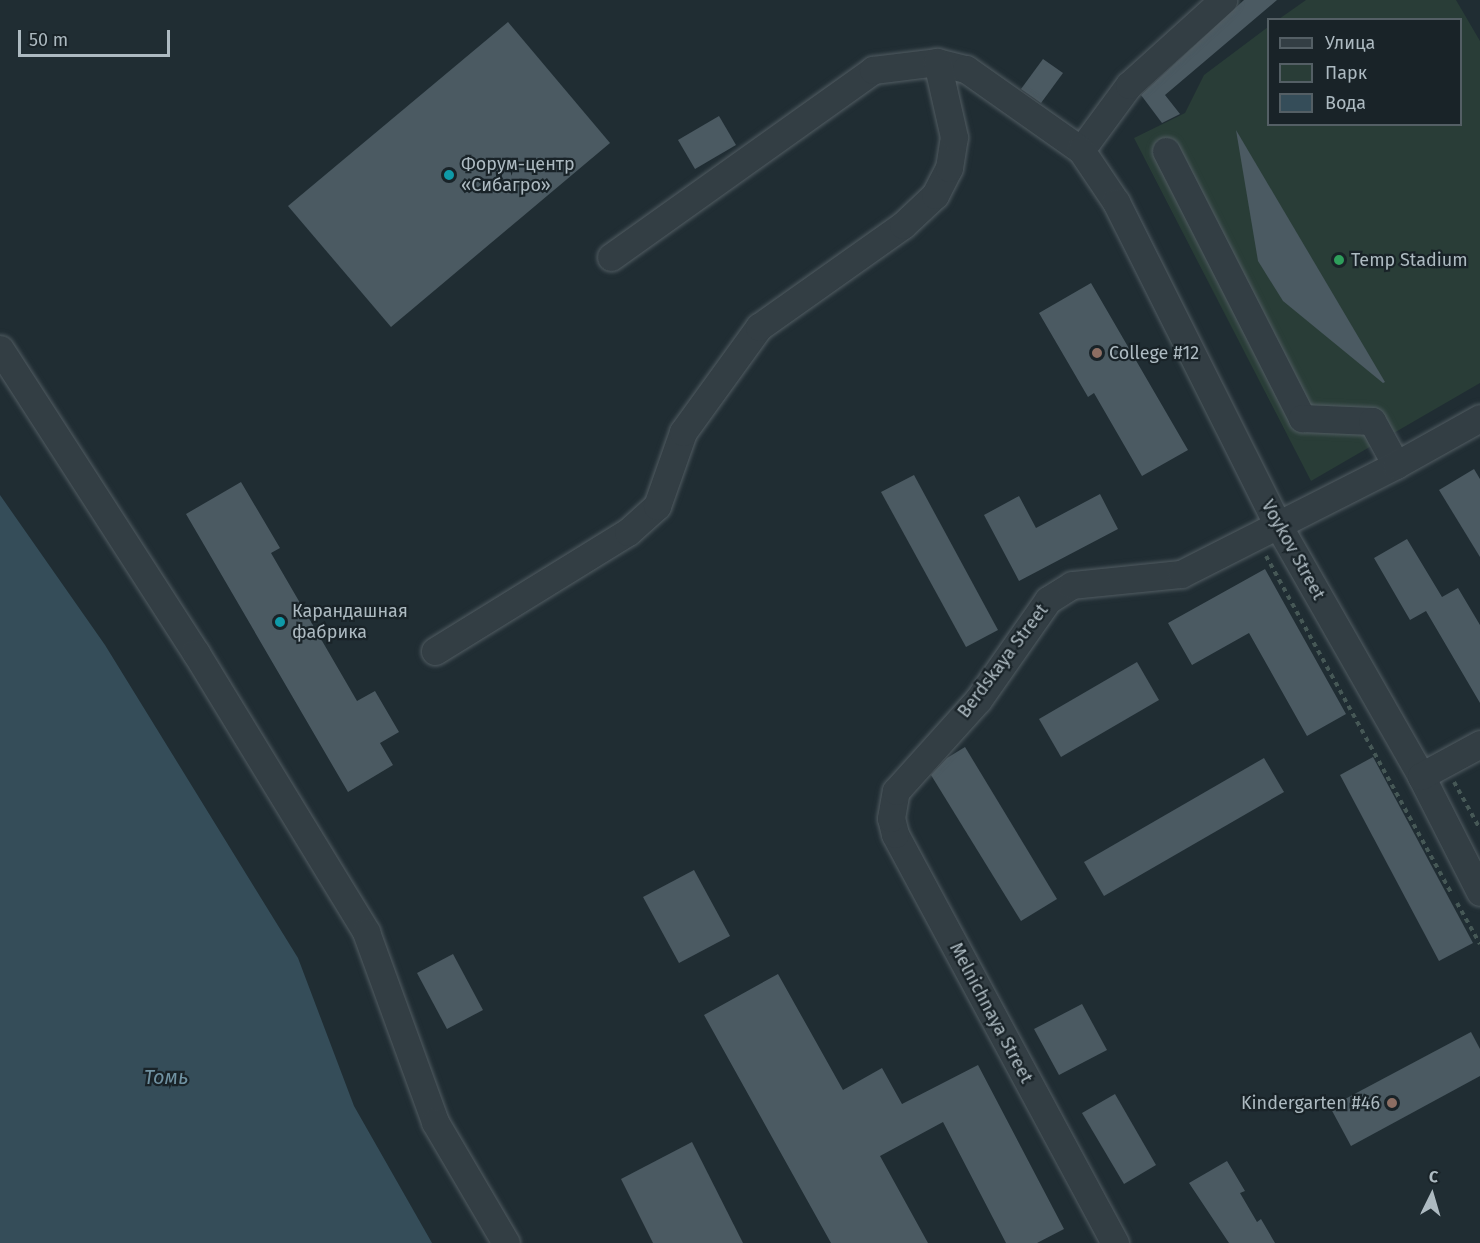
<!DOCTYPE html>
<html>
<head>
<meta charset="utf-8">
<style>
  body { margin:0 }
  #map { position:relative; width:1480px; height:1243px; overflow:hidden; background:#202d33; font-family:"Fira Sans",sans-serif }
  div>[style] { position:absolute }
  .green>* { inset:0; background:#293d37 }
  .water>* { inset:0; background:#354d59 }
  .building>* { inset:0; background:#4b5a62 }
  .path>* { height:4px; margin-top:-2px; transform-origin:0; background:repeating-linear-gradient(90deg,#465856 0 4.5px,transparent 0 9px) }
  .roads { filter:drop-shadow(0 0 2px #515c62) drop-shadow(0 0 2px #515c62) }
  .minor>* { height:27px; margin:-13.5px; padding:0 13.5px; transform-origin:13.5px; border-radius:13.5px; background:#333e44 }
  .dots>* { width:16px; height:16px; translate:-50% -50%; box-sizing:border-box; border:3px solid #192328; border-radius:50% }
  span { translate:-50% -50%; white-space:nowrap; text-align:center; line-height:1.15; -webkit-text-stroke:4.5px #192328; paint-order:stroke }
  .poi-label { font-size:18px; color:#adbac1 }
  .left { translate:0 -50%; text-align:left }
  .right { translate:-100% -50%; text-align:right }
  .street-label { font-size:18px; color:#adbac1 }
  .water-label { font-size:20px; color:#7092a2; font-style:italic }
  .legend { position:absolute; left:1267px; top:18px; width:195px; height:108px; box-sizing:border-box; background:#192328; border:2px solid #545f65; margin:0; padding:8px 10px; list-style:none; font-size:18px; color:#adbac1 }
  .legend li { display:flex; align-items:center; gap:12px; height:30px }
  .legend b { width:30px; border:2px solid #545f65 }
  .north { position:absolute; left:1402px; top:1165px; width:60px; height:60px; -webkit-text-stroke:4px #192328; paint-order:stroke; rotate:5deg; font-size:16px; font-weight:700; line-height:24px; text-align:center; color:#adbac1 }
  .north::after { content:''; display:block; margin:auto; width:21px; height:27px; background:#adbac1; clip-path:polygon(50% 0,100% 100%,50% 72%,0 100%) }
  .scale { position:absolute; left:18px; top:30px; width:152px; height:27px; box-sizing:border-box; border:3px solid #adbac1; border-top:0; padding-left:8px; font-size:18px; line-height:21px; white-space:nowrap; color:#adbac1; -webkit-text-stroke:4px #192328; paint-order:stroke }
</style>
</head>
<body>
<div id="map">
  <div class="green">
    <div style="clip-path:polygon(1306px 0,1456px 0,1480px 41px,1480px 383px,1311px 481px,1134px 138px,1185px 113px,1204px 75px,1268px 27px,1268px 124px,1460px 124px,1460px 20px,1279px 19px)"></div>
  </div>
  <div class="water">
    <div style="clip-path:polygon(0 495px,105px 645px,298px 958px,354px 1106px,432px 1243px,0 1243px)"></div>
  </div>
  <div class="building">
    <div style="clip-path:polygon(1244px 0,1277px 0,1165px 95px,1180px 114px,1162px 123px,1141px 95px)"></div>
    <div style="clip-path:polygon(508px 22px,610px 143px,391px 327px,288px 206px)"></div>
    <div style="clip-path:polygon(1043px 59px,1063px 73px,1041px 103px,1021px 89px)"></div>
    <div style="clip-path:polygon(719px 116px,736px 145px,695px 169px,678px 140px)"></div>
    <div style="clip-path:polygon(1236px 130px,1385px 382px,1383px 383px,1283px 301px,1258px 261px)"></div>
    <div style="clip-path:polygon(1091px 283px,1188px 450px,1142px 476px,1094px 393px,1088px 397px,1039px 313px)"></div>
    <div style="clip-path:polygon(1474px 469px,1480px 479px,1480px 557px,1439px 490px)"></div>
    <div style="clip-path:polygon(914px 475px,998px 630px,966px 647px,881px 492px)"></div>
    <div style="clip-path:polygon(241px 482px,280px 548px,271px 553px,357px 701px,375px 691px,399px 732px,380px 743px,393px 765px,348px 792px,186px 514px)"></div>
    <div style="clip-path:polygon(1100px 494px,1118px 529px,1019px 581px,984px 515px,1019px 496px,1036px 528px)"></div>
    <div style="clip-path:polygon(1407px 539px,1442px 597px,1458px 588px,1480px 625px,1480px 703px,1426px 611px,1410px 620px,1374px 558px)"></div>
    <div style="clip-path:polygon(1265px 569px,1346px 714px,1307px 736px,1249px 633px,1192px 665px,1168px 623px)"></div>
    <div style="clip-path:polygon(1137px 662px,1159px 700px,1061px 757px,1039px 719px)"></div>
    <div style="clip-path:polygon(965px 747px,1057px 899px,1021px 921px,931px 775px,947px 758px)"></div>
    <div style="clip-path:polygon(1373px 757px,1473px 943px,1439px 961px,1340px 775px)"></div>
    <div style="clip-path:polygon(1264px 758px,1284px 792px,1104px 896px,1084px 862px)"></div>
    <div style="clip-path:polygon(694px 870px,730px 936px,679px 963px,643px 897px)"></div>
    <div style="clip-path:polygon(453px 954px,483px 1010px,447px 1029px,417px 973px)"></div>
    <div style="clip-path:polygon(778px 974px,843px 1090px,882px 1068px,902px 1104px,978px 1065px,1064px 1229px,1037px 1243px,1006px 1243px,943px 1122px,880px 1156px,928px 1243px,831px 1243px,704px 1015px)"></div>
    <div style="clip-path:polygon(1082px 1004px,1107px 1050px,1059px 1075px,1034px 1029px)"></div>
    <div style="clip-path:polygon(1471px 1032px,1480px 1049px,1480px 1076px,1351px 1146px,1330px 1107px)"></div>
    <div style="clip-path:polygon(1115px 1094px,1156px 1165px,1124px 1184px,1082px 1113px)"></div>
    <div style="clip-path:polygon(692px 1142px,743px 1243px,653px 1243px,621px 1179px)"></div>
    <div style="clip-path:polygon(1227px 1161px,1245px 1191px,1240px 1193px,1257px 1222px,1261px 1219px,1275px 1243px,1229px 1243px,1189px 1183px)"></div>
  </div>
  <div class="path">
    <div style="left:1266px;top:556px;width:386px;rotate:61.2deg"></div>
    <div style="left:1454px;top:782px;width:54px;rotate:61deg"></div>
    <div style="left:1457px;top:903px;width:47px;rotate:60.7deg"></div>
  </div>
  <div class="roads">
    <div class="minor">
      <div style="left:1081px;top:150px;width:81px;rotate:-53.6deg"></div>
      <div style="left:1129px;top:85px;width:127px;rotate:-42.1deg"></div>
      <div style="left:1166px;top:151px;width:300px;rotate:63deg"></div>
      <div style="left:1302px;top:418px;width:70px;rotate:2.5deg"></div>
      <div style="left:1372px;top:421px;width:50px;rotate:61.4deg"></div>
      <div style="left:611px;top:257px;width:322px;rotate:-35.5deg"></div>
      <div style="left:873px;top:70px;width:64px;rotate:-7.1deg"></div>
      <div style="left:937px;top:62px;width:30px;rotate:14deg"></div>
      <div style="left:966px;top:69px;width:141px;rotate:35.2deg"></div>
      <div style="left:1081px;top:150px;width:63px;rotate:56.1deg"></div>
      <div style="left:1116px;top:202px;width:361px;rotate:63.4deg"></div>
      <div style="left:1278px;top:525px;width:289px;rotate:60.3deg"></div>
      <div style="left:1421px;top:776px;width:130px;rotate:63deg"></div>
      <div style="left:0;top:349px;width:362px;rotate:57.2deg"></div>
      <div style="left:196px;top:653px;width:327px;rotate:58.6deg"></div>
      <div style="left:366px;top:932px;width:202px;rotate:70deg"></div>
      <div style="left:435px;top:1122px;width:140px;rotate:59.6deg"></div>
      <div style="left:435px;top:651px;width:227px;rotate:-31.7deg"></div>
      <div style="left:628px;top:532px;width:39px;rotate:-42deg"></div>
      <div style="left:657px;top:506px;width:78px;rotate:-70.6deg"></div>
      <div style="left:683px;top:432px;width:130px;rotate:-54.1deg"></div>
      <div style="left:759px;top:327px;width:176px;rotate:-35.3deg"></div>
      <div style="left:903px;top:225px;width:44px;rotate:-43.2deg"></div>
      <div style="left:935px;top:195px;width:30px;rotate:-63deg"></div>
      <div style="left:949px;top:168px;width:31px;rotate:-81deg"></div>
      <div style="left:954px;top:137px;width:77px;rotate:-102.8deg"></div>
      <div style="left:1421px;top:776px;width:67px;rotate:-28.5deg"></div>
      <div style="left:1115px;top:1243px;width:464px;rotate:-118.3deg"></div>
      <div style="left:895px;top:834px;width:16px;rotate:-104deg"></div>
      <div style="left:891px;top:818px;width:27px;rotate:-80deg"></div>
      <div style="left:896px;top:791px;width:122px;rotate:-48deg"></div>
      <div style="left:978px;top:700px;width:122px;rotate:-55deg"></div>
      <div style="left:1048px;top:600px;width:28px;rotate:-32deg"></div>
      <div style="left:1072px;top:585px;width:110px;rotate:-5.8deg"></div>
      <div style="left:1181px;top:574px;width:241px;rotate:-26.9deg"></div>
      <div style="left:1396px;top:465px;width:96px;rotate:-29.2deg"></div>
    </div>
  </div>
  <div class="dots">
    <div style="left:449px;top:175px;background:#0f9aa8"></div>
    <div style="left:1339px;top:260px;background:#2e9e5b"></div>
    <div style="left:1097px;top:353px;background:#8d6e63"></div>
    <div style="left:280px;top:622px;background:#0f9aa8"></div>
    <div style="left:1392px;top:1103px;background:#8d6e63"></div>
  </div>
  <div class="poi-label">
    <span class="left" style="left:461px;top:175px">Форум-центр<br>«Сибагро»</span>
    <span class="left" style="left:1351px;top:260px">Temp Stadium</span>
    <span class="left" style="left:1109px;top:353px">College #12</span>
    <span class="left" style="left:292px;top:622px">Карандашная<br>фабрика</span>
    <span class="right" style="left:1380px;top:1103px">Kindergarten #46</span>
  </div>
  <div class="street-label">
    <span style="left:1293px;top:550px;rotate:61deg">Voykov Street</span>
    <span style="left:1003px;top:661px;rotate:-53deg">Berdskaya Street</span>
    <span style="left:991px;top:1013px;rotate:62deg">Melnichnaya Street</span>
  </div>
  <div class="water-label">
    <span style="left:166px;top:1077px">Томь</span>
  </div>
  <ul class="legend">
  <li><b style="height:8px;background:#333e44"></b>Улица</li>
  <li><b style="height:16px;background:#293d37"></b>Парк</li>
  <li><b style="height:16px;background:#354d59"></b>Вода</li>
  </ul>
  <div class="north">С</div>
  <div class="scale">50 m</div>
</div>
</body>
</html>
